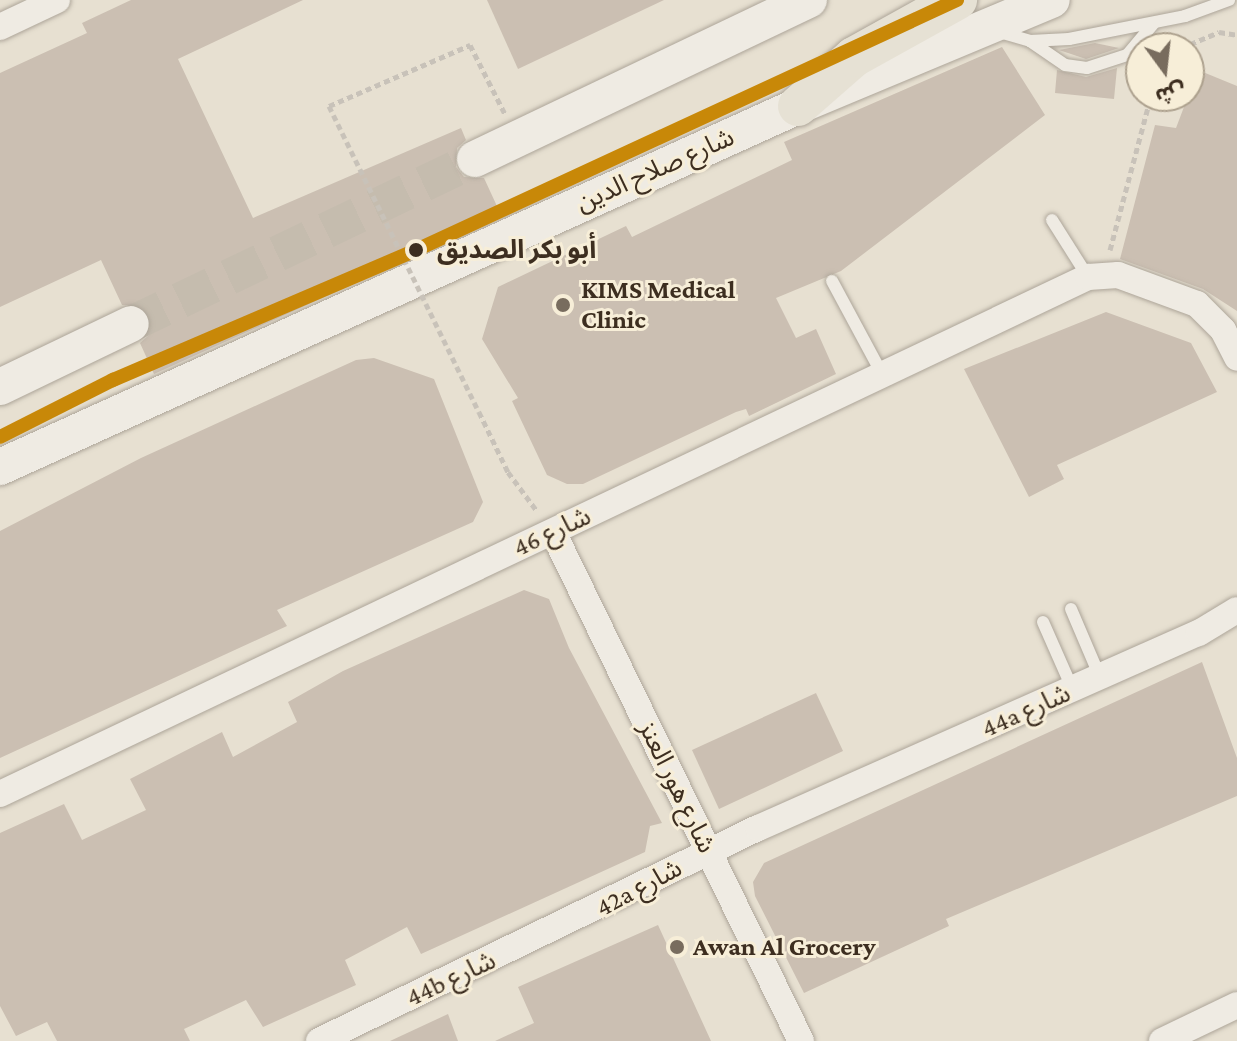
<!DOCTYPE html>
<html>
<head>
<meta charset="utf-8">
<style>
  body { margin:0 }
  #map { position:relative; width:1237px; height:1041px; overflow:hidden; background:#e7e0d1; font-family:"Crimson Pro","Noto Sans Arabic",serif }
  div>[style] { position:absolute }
  .building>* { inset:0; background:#cbbfb2 }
  .secondary-tunnel>* { height:36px; margin-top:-18px; transform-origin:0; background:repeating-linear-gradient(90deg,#c5bcae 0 36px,transparent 0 54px) }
  .path>* { height:5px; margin-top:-2.5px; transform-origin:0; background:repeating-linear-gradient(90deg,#c8c2b9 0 6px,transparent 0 10px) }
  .roads { filter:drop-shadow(0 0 2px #ada599) drop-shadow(0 0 2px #ada599) }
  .lane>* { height:12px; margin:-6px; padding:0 6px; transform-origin:6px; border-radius:6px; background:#efebe3 }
  .street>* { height:26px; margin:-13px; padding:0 13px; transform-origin:13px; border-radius:13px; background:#efebe3 }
  .secondary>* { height:36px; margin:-18px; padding:0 18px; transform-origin:18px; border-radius:18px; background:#efebe3 }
  .primary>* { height:40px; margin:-20px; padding:0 20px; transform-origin:20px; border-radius:20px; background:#e6e1d4 }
  .path-bridge>* { height:5px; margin-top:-2.5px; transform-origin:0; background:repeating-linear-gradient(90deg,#c8c2b9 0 6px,transparent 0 10px) }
  .metro-1>* { height:14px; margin:-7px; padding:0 7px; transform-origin:7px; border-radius:7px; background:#c88808 }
  .dots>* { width:22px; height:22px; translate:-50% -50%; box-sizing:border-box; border:4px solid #f7eed8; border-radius:50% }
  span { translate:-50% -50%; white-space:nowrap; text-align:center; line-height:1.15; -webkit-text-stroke:6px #f7eed8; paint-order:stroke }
  .street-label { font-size:26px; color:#3d2e20 }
  .stop-label { font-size:26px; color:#3d2e20; font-weight:700 }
  .left { translate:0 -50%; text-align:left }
  .poi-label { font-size:26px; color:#3d2e20; font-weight:700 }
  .north { position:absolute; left:1125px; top:32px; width:80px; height:80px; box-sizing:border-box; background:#f7eed8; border:2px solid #ada18e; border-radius:50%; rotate:165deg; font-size:22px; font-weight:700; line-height:32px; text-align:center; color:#3d2e20 }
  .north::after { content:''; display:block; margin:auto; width:28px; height:36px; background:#786c5e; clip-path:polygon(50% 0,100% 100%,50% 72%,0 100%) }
</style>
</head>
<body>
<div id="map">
  <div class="building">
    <div style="clip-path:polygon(131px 0,303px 0,178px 59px,253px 218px,461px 128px,466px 140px,457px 148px,456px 167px,464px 177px,484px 178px,502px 217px,154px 374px,140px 343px,149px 335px,150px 316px,142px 306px,122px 305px,101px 260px,0 307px,0 73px,87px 33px,82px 23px)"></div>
    <div style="clip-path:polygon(487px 0,664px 0,518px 69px)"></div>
    <div style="clip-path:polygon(1095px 43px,1119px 48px,1086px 59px,1059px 50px)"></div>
    <div style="clip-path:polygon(1002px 47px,1045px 115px,841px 271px,776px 298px,796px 338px,816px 329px,836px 374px,749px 416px,746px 409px,736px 412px,583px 484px,567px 484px,547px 475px,512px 401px,518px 398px,482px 339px,498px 287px,626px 226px,632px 237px,792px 160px,784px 142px)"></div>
    <div style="clip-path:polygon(1117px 68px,1114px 99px,1055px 93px,1057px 70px,1086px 77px)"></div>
    <div style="clip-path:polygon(1198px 70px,1237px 86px,1237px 311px,1203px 289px,1120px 259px,1155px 125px,1176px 128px)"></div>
    <div style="clip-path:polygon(1106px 312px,1191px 343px,1217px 392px,1057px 465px,1064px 479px,1029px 497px,964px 369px)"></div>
    <div style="clip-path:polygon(374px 358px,434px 379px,483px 502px,473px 522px,277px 610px,287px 626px,0 758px,0 531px,141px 458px,356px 360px)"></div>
    <div style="clip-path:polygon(524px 590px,549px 599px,569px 648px,662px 823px,650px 826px,645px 852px,421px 954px,407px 927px,345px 960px,356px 985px,263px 1027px,246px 1000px,184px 1029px,190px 1041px,57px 1041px,47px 1022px,16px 1036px,0 1006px,0 833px,64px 804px,82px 840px,146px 810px,130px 779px,222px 732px,233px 757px,297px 722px,288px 702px,343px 671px)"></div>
    <div style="clip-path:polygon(1202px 662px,1237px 758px,1237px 796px,946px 919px,949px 926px,804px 993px,755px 896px,753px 882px,764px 863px)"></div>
    <div style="clip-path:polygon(816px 693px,843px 751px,719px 809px,692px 750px)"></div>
    <div style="clip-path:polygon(658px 925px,711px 1041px,495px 1041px,534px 1023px,518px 987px)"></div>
    <div style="clip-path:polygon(448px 1014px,458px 1041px,390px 1041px)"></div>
  </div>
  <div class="secondary-tunnel">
    <div style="left:131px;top:324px;width:382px;rotate:-25.6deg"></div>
  </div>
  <div class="path">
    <div style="left:1181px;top:48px;width:41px;rotate:-22.8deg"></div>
    <div style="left:1219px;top:32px;width:18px;rotate:9deg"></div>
    <div style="left:329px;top:106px;width:154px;rotate:-23.4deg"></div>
    <div style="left:470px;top:45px;width:77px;rotate:63.1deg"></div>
    <div style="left:1110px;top:250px;width:159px;rotate:-75.1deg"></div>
    <div style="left:479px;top:412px;width:67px;rotate:64.2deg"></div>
    <div style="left:508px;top:472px;width:49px;rotate:53.4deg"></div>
  </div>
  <div class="roads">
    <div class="lane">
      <div style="left:996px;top:31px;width:35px;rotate:16deg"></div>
      <div style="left:1030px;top:41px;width:39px;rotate:-3deg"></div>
      <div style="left:1069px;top:39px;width:118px;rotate:-11.2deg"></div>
      <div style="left:1185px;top:16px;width:47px;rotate:-20deg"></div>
      <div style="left:1030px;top:41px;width:42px;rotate:34.4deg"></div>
      <div style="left:1065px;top:65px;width:22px;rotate:8deg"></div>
      <div style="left:1087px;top:68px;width:42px;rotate:-18deg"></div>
      <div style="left:1127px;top:55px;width:42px;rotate:-49.8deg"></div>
      <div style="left:1052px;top:220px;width:67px;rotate:57.7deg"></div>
      <div style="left:832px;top:281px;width:106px;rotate:61.7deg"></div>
      <div style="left:1071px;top:609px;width:74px;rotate:66.9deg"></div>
      <div style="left:1043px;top:622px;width:74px;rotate:66.2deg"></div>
    </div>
    <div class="street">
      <div style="left:0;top:27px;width:63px;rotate:-25.3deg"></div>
      <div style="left:553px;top:532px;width:566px;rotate:64.02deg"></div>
      <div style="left:0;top:794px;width:1205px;rotate:-25.42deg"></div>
      <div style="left:1088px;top:277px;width:30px;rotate:-4deg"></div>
      <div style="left:1118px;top:275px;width:84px;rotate:20.2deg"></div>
      <div style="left:1197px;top:304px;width:37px;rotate:45deg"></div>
      <div style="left:1223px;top:330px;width:31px;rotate:63deg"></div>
      <div style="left:319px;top:1041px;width:488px;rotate:-25.9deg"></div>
      <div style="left:758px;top:828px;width:482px;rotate:-23.9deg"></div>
      <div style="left:1199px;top:633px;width:44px;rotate:-31.2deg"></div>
      <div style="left:1162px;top:1041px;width:83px;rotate:-25.6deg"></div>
    </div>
    <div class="secondary">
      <div style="left:475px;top:159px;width:370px;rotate:-25.5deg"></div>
      <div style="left:0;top:387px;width:145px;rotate:-25.7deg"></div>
      <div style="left:0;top:467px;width:876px;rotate:-24.34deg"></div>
      <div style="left:798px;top:106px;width:275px;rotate:-22.7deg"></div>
    </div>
    <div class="primary">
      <div style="left:798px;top:106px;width:74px;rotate:-41.2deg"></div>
      <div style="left:854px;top:57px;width:118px;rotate:-29deg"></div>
    </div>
  </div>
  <div class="path-bridge">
    <div style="left:329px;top:106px;width:341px;rotate:63.9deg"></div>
  </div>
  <div class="metro-1">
    <div style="left:0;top:437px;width:127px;rotate:-26.8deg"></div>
    <div style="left:113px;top:380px;width:330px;rotate:-23.2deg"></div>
    <div style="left:416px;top:250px;width:596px;rotate:-24.8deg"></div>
  </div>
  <div class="dots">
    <div style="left:416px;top:250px;background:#3d2e20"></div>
    <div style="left:563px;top:305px;background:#786c5e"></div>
    <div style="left:677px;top:947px;background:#786c5e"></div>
  </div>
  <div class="street-label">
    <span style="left:655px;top:170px;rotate:-24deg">شارع صلاح الدين</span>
    <span style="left:552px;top:532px;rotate:-25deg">شارع 46</span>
    <span style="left:1026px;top:711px;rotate:-24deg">44a شارع</span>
    <span style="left:677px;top:787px;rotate:64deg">شارع هور العنز</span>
    <span style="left:639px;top:888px;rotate:-28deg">42a شارع</span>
    <span style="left:451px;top:979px;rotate:-25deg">44b شارع</span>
  </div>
  <div class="stop-label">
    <span class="left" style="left:437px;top:250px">أبو بكر الصديق</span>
  </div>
  <div class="poi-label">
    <span class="left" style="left:581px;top:305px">KIMS Medical<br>Clinic</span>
    <span class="left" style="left:693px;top:947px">Awan Al Grocery</span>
  </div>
  <div class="north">ش</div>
</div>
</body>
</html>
